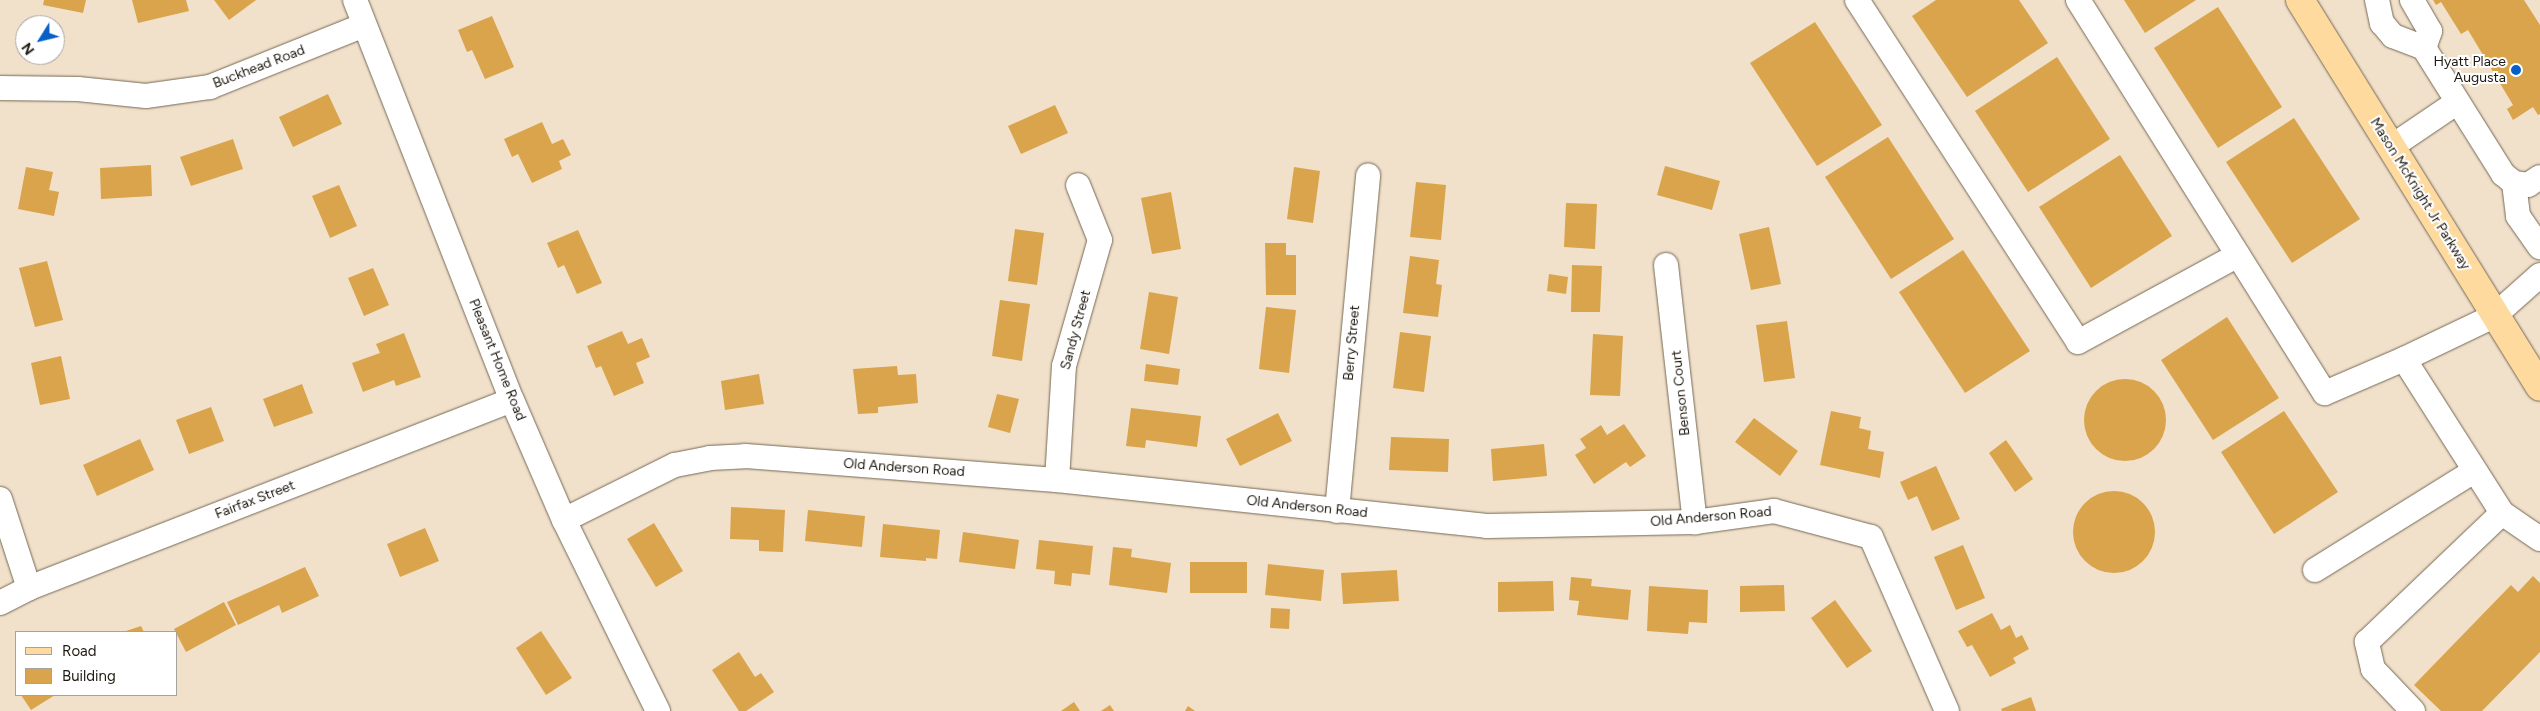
<!DOCTYPE html>
<html>
<head>
<meta charset="utf-8">
<style>
  body { margin:0 }
  #map { position:relative; width:2540px; height:711px; overflow:hidden; background:#f1e1cb; font-family:Figtree,sans-serif }
  div>[style] { position:absolute }
  .building>* { inset:0; background:#d9a44b }
  .round { border-radius:50% }
  .roads { filter:drop-shadow(0 0 1px #756854) drop-shadow(0 0 1px #756854) }
  .minor>* { height:24px; margin:-12px; padding:0 12px; transform-origin:12px; border-radius:12px; background:#fff }
  .major>* { height:28px; margin:-14px; padding:0 14px; transform-origin:14px; border-radius:14px; background:#feda9e }
  .dots>* { width:14px; height:14px; translate:-50% -50%; box-sizing:border-box; border:2px solid #fff; border-radius:50% }
  span { translate:-50% -50%; white-space:nowrap; text-align:center; line-height:1.15; -webkit-text-stroke:4px #fff; paint-order:stroke }
  .poi-label { font-size:14px; color:#1f1a12 }
  .right { translate:-100% -50%; text-align:right }
  .street-label { font-size:14px; color:#1f1a12 }
  .legend { position:absolute; left:15px; top:631px; width:162px; height:65px; box-sizing:border-box; background:#fff; border:1px solid #a5a3a0; margin:0; padding:6px 9px; list-style:none; font-size:15px; color:#1f1a12 }
  .legend li { display:flex; align-items:center; gap:10px; height:25px }
  .legend b { width:25px; border:1px solid #a5a3a0 }
  .north { position:absolute; left:15px; top:15px; width:50px; height:50px; box-sizing:border-box; background:#fff; border:1px solid #a5a3a0; border-radius:50%; rotate:234deg; font-size:14px; font-weight:700; line-height:20px; text-align:center; color:#1f1a12 }
  .north::after { content:''; display:block; margin:auto; width:18px; height:22px; background:#0660c9; clip-path:polygon(50% 0,100% 100%,50% 72%,0 100%) }
</style>
</head>
<body>
<div id="map">
  <div class="building">
    <div style="clip-path:polygon(44px 0,86px 0,83px 13px,43px 5px)"></div>
    <div style="clip-path:polygon(132px 0,186px 0,189px 11px,138px 23px)"></div>
    <div style="clip-path:polygon(214px 0,256px 0,229px 20px)"></div>
    <div style="clip-path:polygon(1936px 0,2019px 0,2048px 43px,1967px 97px,1912px 16px)"></div>
    <div style="clip-path:polygon(2124px 0,2196px 0,2145px 33px)"></div>
    <div style="clip-path:polygon(2433px 0,2524px 0,2540px 25px,2540px 114px,2538px 115px,2533px 107px,2513px 120px,2507px 109px,2513px 105px,2468px 30px,2461px 34px,2441px 2px,2436px 5px)"></div>
    <div style="clip-path:polygon(2218px 7px,2282px 107px,2218px 148px,2154px 48px)"></div>
    <div style="clip-path:polygon(492px 16px,514px 67px,485px 79px,472px 50px,467px 52px,458px 30px)"></div>
    <div style="clip-path:polygon(1815px 22px,1882px 125px,1817px 166px,1750px 63px)"></div>
    <div style="clip-path:polygon(2057px 57px,2110px 139px,2028px 192px,1975px 111px)"></div>
    <div style="clip-path:polygon(328px 94px,342px 124px,293px 147px,279px 117px)"></div>
    <div style="clip-path:polygon(1055px 105px,1068px 133px,1021px 154px,1008px 126px)"></div>
    <div style="clip-path:polygon(2294px 118px,2360px 219px,2292px 263px,2226px 162px)"></div>
    <div style="clip-path:polygon(542px 122px,552px 144px,563px 139px,571px 155px,559px 161px,562px 169px,532px 183px,518px 154px,512px 157px,504px 139px)"></div>
    <div style="clip-path:polygon(1888px 137px,1954px 239px,1891px 279px,1825px 177px)"></div>
    <div style="clip-path:polygon(233px 139px,243px 169px,191px 186px,180px 157px)"></div>
    <div style="clip-path:polygon(2120px 155px,2172px 236px,2091px 288px,2039px 207px)"></div>
    <div style="clip-path:polygon(151px 165px,152px 196px,101px 199px,100px 168px)"></div>
    <div style="clip-path:polygon(1665px 166px,1720px 181px,1712px 210px,1657px 195px)"></div>
    <div style="clip-path:polygon(26px 167px,53px 172px,49px 190px,59px 192px,54px 216px,18px 209px)"></div>
    <div style="clip-path:polygon(1294px 167px,1320px 171px,1313px 223px,1287px 219px)"></div>
    <div style="clip-path:polygon(1416px 182px,1446px 185px,1441px 240px,1410px 237px)"></div>
    <div style="clip-path:polygon(339px 185px,357px 226px,330px 238px,312px 196px)"></div>
    <div style="clip-path:polygon(1171px 192px,1181px 249px,1152px 254px,1141px 198px)"></div>
    <div style="clip-path:polygon(1566px 203px,1597px 204px,1595px 249px,1564px 247px)"></div>
    <div style="clip-path:polygon(1769px 227px,1781px 284px,1751px 290px,1739px 234px)"></div>
    <div style="clip-path:polygon(1015px 229px,1044px 233px,1037px 285px,1008px 281px)"></div>
    <div style="clip-path:polygon(578px 230px,602px 283px,577px 294px,564px 265px,558px 268px,547px 243px)"></div>
    <div style="clip-path:polygon(1265px 243px,1286px 243px,1286px 255px,1296px 255px,1296px 295px,1266px 295px)"></div>
    <div style="clip-path:polygon(1963px 250px,2030px 351px,1965px 393px,1899px 292px)"></div>
    <div style="clip-path:polygon(1410px 256px,1439px 260px,1436px 284px,1442px 285px,1438px 317px,1403px 313px)"></div>
    <div style="clip-path:polygon(47px 261px,63px 320px,35px 327px,19px 268px)"></div>
    <div style="clip-path:polygon(1572px 265px,1602px 266px,1600px 312px,1571px 312px)"></div>
    <div style="clip-path:polygon(373px 268px,389px 305px,364px 316px,348px 278px)"></div>
    <div style="clip-path:polygon(1549px 274px,1568px 277px,1566px 294px,1547px 291px)"></div>
    <div style="clip-path:polygon(1149px 292px,1178px 297px,1169px 354px,1140px 349px)"></div>
    <div style="clip-path:polygon(1000px 300px,1030px 304px,1022px 361px,992px 356px)"></div>
    <div style="clip-path:polygon(1266px 307px,1296px 310px,1289px 373px,1259px 369px)"></div>
    <div style="clip-path:polygon(2227px 317px,2279px 398px,2213px 440px,2161px 360px)"></div>
    <div style="clip-path:polygon(1787px 321px,1795px 378px,1764px 382px,1756px 325px)"></div>
    <div style="clip-path:polygon(622px 331px,628px 344px,642px 338px,650px 357px,636px 363px,644px 383px,614px 396px,601px 366px,596px 368px,587px 346px)"></div>
    <div style="clip-path:polygon(1400px 332px,1431px 336px,1424px 392px,1393px 388px)"></div>
    <div style="clip-path:polygon(404px 333px,421px 377px,396px 386px,394px 380px,363px 392px,352px 363px,380px 353px,376px 344px)"></div>
    <div style="clip-path:polygon(1593px 334px,1623px 336px,1620px 396px,1590px 395px)"></div>
    <div style="clip-path:polygon(61px 356px,70px 399px,40px 405px,31px 363px)"></div>
    <div style="clip-path:polygon(1146px 364px,1180px 369px,1178px 385px,1144px 381px)"></div>
    <div style="clip-path:polygon(897px 366px,898px 375px,916px 374px,918px 403px,878px 407px,878px 413px,858px 414px,853px 369px)"></div>
    <div style="clip-path:polygon(759px 374px,764px 404px,725px 410px,721px 381px)"></div>
    <div class="round" style="left:2084px;top:379px;width:82px;height:82px"></div>
    <div style="clip-path:polygon(302px 384px,313px 413px,274px 427px,263px 399px)"></div>
    <div style="clip-path:polygon(997px 394px,1019px 399px,1010px 433px,988px 427px)"></div>
    <div style="clip-path:polygon(211px 407px,224px 441px,189px 454px,176px 420px)"></div>
    <div style="clip-path:polygon(1131px 408px,1201px 416px,1197px 447px,1146px 440px,1145px 448px,1126px 446px)"></div>
    <div style="clip-path:polygon(1831px 411px,1861px 417px,1859px 428px,1871px 431px,1868px 449px,1884px 452px,1880px 478px,1820px 465px)"></div>
    <div style="clip-path:polygon(2284px 411px,2338px 492px,2274px 534px,2221px 452px)"></div>
    <div style="clip-path:polygon(1278px 413px,1292px 441px,1240px 466px,1226px 439px)"></div>
    <div style="clip-path:polygon(1754px 418px,1798px 451px,1780px 476px,1735px 442px)"></div>
    <div style="clip-path:polygon(1624px 424px,1646px 456px,1630px 467px,1626px 462px,1594px 484px,1575px 455px,1586px 448px,1580px 439px,1601px 425px,1607px 435px)"></div>
    <div style="clip-path:polygon(1391px 437px,1449px 439px,1448px 472px,1389px 470px)"></div>
    <div style="clip-path:polygon(140px 439px,154px 470px,97px 496px,83px 465px)"></div>
    <div style="clip-path:polygon(2006px 440px,2033px 479px,2015px 492px,1989px 453px)"></div>
    <div style="clip-path:polygon(1544px 444px,1547px 476px,1493px 481px,1491px 449px)"></div>
    <div style="clip-path:polygon(1936px 466px,1960px 519px,1932px 531px,1917px 496px,1908px 500px,1900px 482px)"></div>
    <div class="round" style="left:2073px;top:491px;width:82px;height:82px"></div>
    <div style="clip-path:polygon(731px 507px,785px 510px,783px 552px,759px 551px,759px 540px,730px 539px)"></div>
    <div style="clip-path:polygon(808px 510px,865px 516px,862px 547px,805px 541px)"></div>
    <div style="clip-path:polygon(654px 523px,683px 571px,656px 587px,627px 539px)"></div>
    <div style="clip-path:polygon(883px 524px,940px 530px,937px 559px,926px 558px,926px 561px,880px 557px)"></div>
    <div style="clip-path:polygon(425px 528px,439px 561px,400px 577px,387px 544px)"></div>
    <div style="clip-path:polygon(963px 532px,1019px 540px,1015px 569px,959px 562px)"></div>
    <div style="clip-path:polygon(1039px 540px,1093px 546px,1090px 575px,1072px 573px,1071px 586px,1054px 584px,1055px 571px,1036px 569px)"></div>
    <div style="clip-path:polygon(1963px 545px,1985px 598px,1956px 610px,1934px 557px)"></div>
    <div style="clip-path:polygon(1113px 547px,1132px 549px,1131px 557px,1171px 563px,1167px 593px,1109px 585px)"></div>
    <div style="clip-path:polygon(1190px 562px,1247px 562px,1247px 593px,1190px 593px)"></div>
    <div style="clip-path:polygon(1268px 564px,1324px 570px,1321px 601px,1265px 595px)"></div>
    <div style="clip-path:polygon(305px 567px,319px 596px,282px 613px,279px 605px,238px 625px,227px 602px)"></div>
    <div style="clip-path:polygon(1397px 570px,1399px 601px,1343px 604px,1341px 573px)"></div>
    <div style="clip-path:polygon(2533px 576px,2540px 583px,2540px 652px,2482px 711px,2441px 711px,2414px 685px,2511px 585px,2518px 592px)"></div>
    <div style="clip-path:polygon(1571px 577px,1592px 579px,1591px 586px,1631px 590px,1628px 620px,1577px 615px,1579px 601px,1569px 600px)"></div>
    <div style="clip-path:polygon(1553px 581px,1554px 611px,1498px 612px,1498px 582px)"></div>
    <div style="clip-path:polygon(1784px 585px,1785px 611px,1740px 612px,1740px 586px)"></div>
    <div style="clip-path:polygon(1649px 586px,1708px 590px,1707px 623px,1689px 622px,1688px 634px,1647px 631px)"></div>
    <div style="clip-path:polygon(1835px 600px,1872px 651px,1847px 668px,1811px 618px)"></div>
    <div style="clip-path:polygon(224px 602px,236px 625px,186px 652px,174px 629px)"></div>
    <div style="clip-path:polygon(1271px 608px,1290px 609px,1289px 629px,1270px 628px)"></div>
    <div style="clip-path:polygon(1992px 613px,2001px 630px,2010px 625px,2016px 638px,2022px 635px,2029px 649px,2013px 658px,2016px 663px,1990px 677px,1972px 645px,1967px 647px,1958px 631px)"></div>
    <div style="clip-path:polygon(141px 626px,144px 632px,123px 632px)"></div>
    <div style="clip-path:polygon(541px 631px,572px 678px,546px 695px,516px 648px)"></div>
    <div style="clip-path:polygon(739px 652px,755px 677px,761px 673px,774px 692px,746px 711px,739px 711px,712px 670px)"></div>
    <div style="clip-path:polygon(21px 695px,55px 695px,31px 710px)"></div>
    <div style="clip-path:polygon(2031px 697px,2036px 711px,2002px 711px,2001px 709px)"></div>
    <div style="clip-path:polygon(1074px 702px,1080px 711px,1061px 711px)"></div>
    <div style="clip-path:polygon(1110px 705px,1114px 711px,1101px 711px)"></div>
    <div style="clip-path:polygon(1188px 706px,1195px 711px,1185px 711px)"></div>
  </div>
  <div class="roads">
    <div class="minor">
      <div style="left:355px;top:0;width:430px;rotate:68.6deg"></div>
      <div style="left:512px;top:400px;width:131px;rotate:66.6deg"></div>
      <div style="left:564px;top:520px;width:213px;rotate:63.8deg"></div>
      <div style="left:1857px;top:0;width:407px;rotate:57.1deg"></div>
      <div style="left:2078px;top:342px;width:182px;rotate:-28.5deg"></div>
      <div style="left:2078px;top:0;width:464px;rotate:57.9deg"></div>
      <div style="left:2325px;top:393px;width:86px;rotate:-23.3deg"></div>
      <div style="left:2377px;top:0;width:24px;rotate:78deg"></div>
      <div style="left:2382px;top:23px;width:17px;rotate:50deg"></div>
      <div style="left:2393px;top:36px;width:33px;rotate:21deg"></div>
      <div style="left:2424px;top:48px;width:149px;rotate:57.9deg"></div>
      <div style="left:2503px;top:174px;width:14px;rotate:39deg"></div>
      <div style="left:2514px;top:183px;width:14px;rotate:8deg"></div>
      <div style="left:2528px;top:185px;width:14px;rotate:-34deg"></div>
      <div style="left:2412px;top:0;width:36px;rotate:60deg"></div>
      <div style="left:2430px;top:31px;width:18px;rotate:109deg"></div>
      <div style="left:0;top:88px;width:78px;rotate:0.7deg"></div>
      <div style="left:78px;top:89px;width:68px;rotate:5.9deg"></div>
      <div style="left:146px;top:96px;width:65px;rotate:-8deg"></div>
      <div style="left:210px;top:87px;width:166px;rotate:-21.9deg"></div>
      <div style="left:2391px;top:147px;width:78px;rotate:-34.1deg"></div>
      <div style="left:2514px;top:183px;width:33px;rotate:83deg"></div>
      <div style="left:2518px;top:216px;width:38px;rotate:55deg"></div>
      <div style="left:1666px;top:265px;width:259px;rotate:83.6deg"></div>
      <div style="left:2540px;top:275px;width:62px;rotate:138.3deg"></div>
      <div style="left:2494px;top:316px;width:100px;rotate:154.5deg"></div>
      <div style="left:2404px;top:359px;width:183px;rotate:57.5deg"></div>
      <div style="left:2502px;top:513px;width:46px;rotate:34.4deg"></div>
      <div style="left:1057px;top:480px;width:114px;rotate:-86.5deg"></div>
      <div style="left:1064px;top:366px;width:131px;rotate:-74.1deg"></div>
      <div style="left:1100px;top:240px;width:59px;rotate:-111.8deg"></div>
      <div style="left:0;top:499px;width:94px;rotate:72deg"></div>
      <div style="left:1337px;top:511px;width:337px;rotate:-84.7deg"></div>
      <div style="left:564px;top:520px;width:124px;rotate:-26.4deg"></div>
      <div style="left:675px;top:465px;width:36px;rotate:-11deg"></div>
      <div style="left:710px;top:458px;width:35px;rotate:-3deg"></div>
      <div style="left:745px;top:456px;width:313px;rotate:4.4deg"></div>
      <div style="left:1057px;top:480px;width:432px;rotate:6.1deg"></div>
      <div style="left:1487px;top:526px;width:208px;rotate:-1.1deg"></div>
      <div style="left:1695px;top:522px;width:80px;rotate:-7.9deg"></div>
      <div style="left:1774px;top:511px;width:100px;rotate:15deg"></div>
      <div style="left:1871px;top:537px;width:190px;rotate:66.4deg"></div>
      <div style="left:2315px;top:570px;width:187px;rotate:-31.9deg"></div>
      <div style="left:0;top:603px;width:33px;rotate:-27deg"></div>
      <div style="left:29px;top:588px;width:518px;rotate:-21.27deg"></div>
      <div style="left:2413px;top:711px;width:58px;rotate:-133.6deg"></div>
      <div style="left:2373px;top:669px;width:28px;rotate:-103deg"></div>
      <div style="left:2367px;top:642px;width:187px;rotate:-43.7deg"></div>
    </div>
    <div class="major">
      <div style="left:2300px;top:0;width:455px;rotate:58.2deg"></div>
    </div>
  </div>
  <div class="dots">
    <div style="left:2516px;top:70px;background:#0660c9"></div>
  </div>
  <div class="poi-label">
    <span class="right" style="left:2506px;top:70px">Hyatt Place<br>Augusta</span>
  </div>
  <div class="street-label">
    <span style="left:259px;top:67px;rotate:-21deg">Buckhead Road</span>
    <span style="left:2420px;top:194px;rotate:58deg">Mason McKnight Jr Parkway</span>
    <span style="left:1076px;top:330px;rotate:-75deg">Sandy Street</span>
    <span style="left:1352px;top:343px;rotate:-85deg">Berry Street</span>
    <span style="left:497px;top:360px;rotate:68deg">Pleasant Home Road</span>
    <span style="left:1681px;top:393px;rotate:-96deg">Benson Court</span>
    <span style="left:904px;top:468px;rotate:4deg">Old Anderson Road</span>
    <span style="left:255px;top:500px;rotate:-21deg">Fairfax Street</span>
    <span style="left:1307px;top:507px;rotate:6deg">Old Anderson Road</span>
    <span style="left:1711px;top:517px;rotate:-5deg">Old Anderson Road</span>
  </div>
  <ul class="legend">
  <li><b style="height:6px;background:#feda9e"></b>Road</li>
  <li><b style="height:14px;background:#d9a44b"></b>Building</li>
  </ul>
  <div class="north">N</div>
</div>
</body>
</html>
